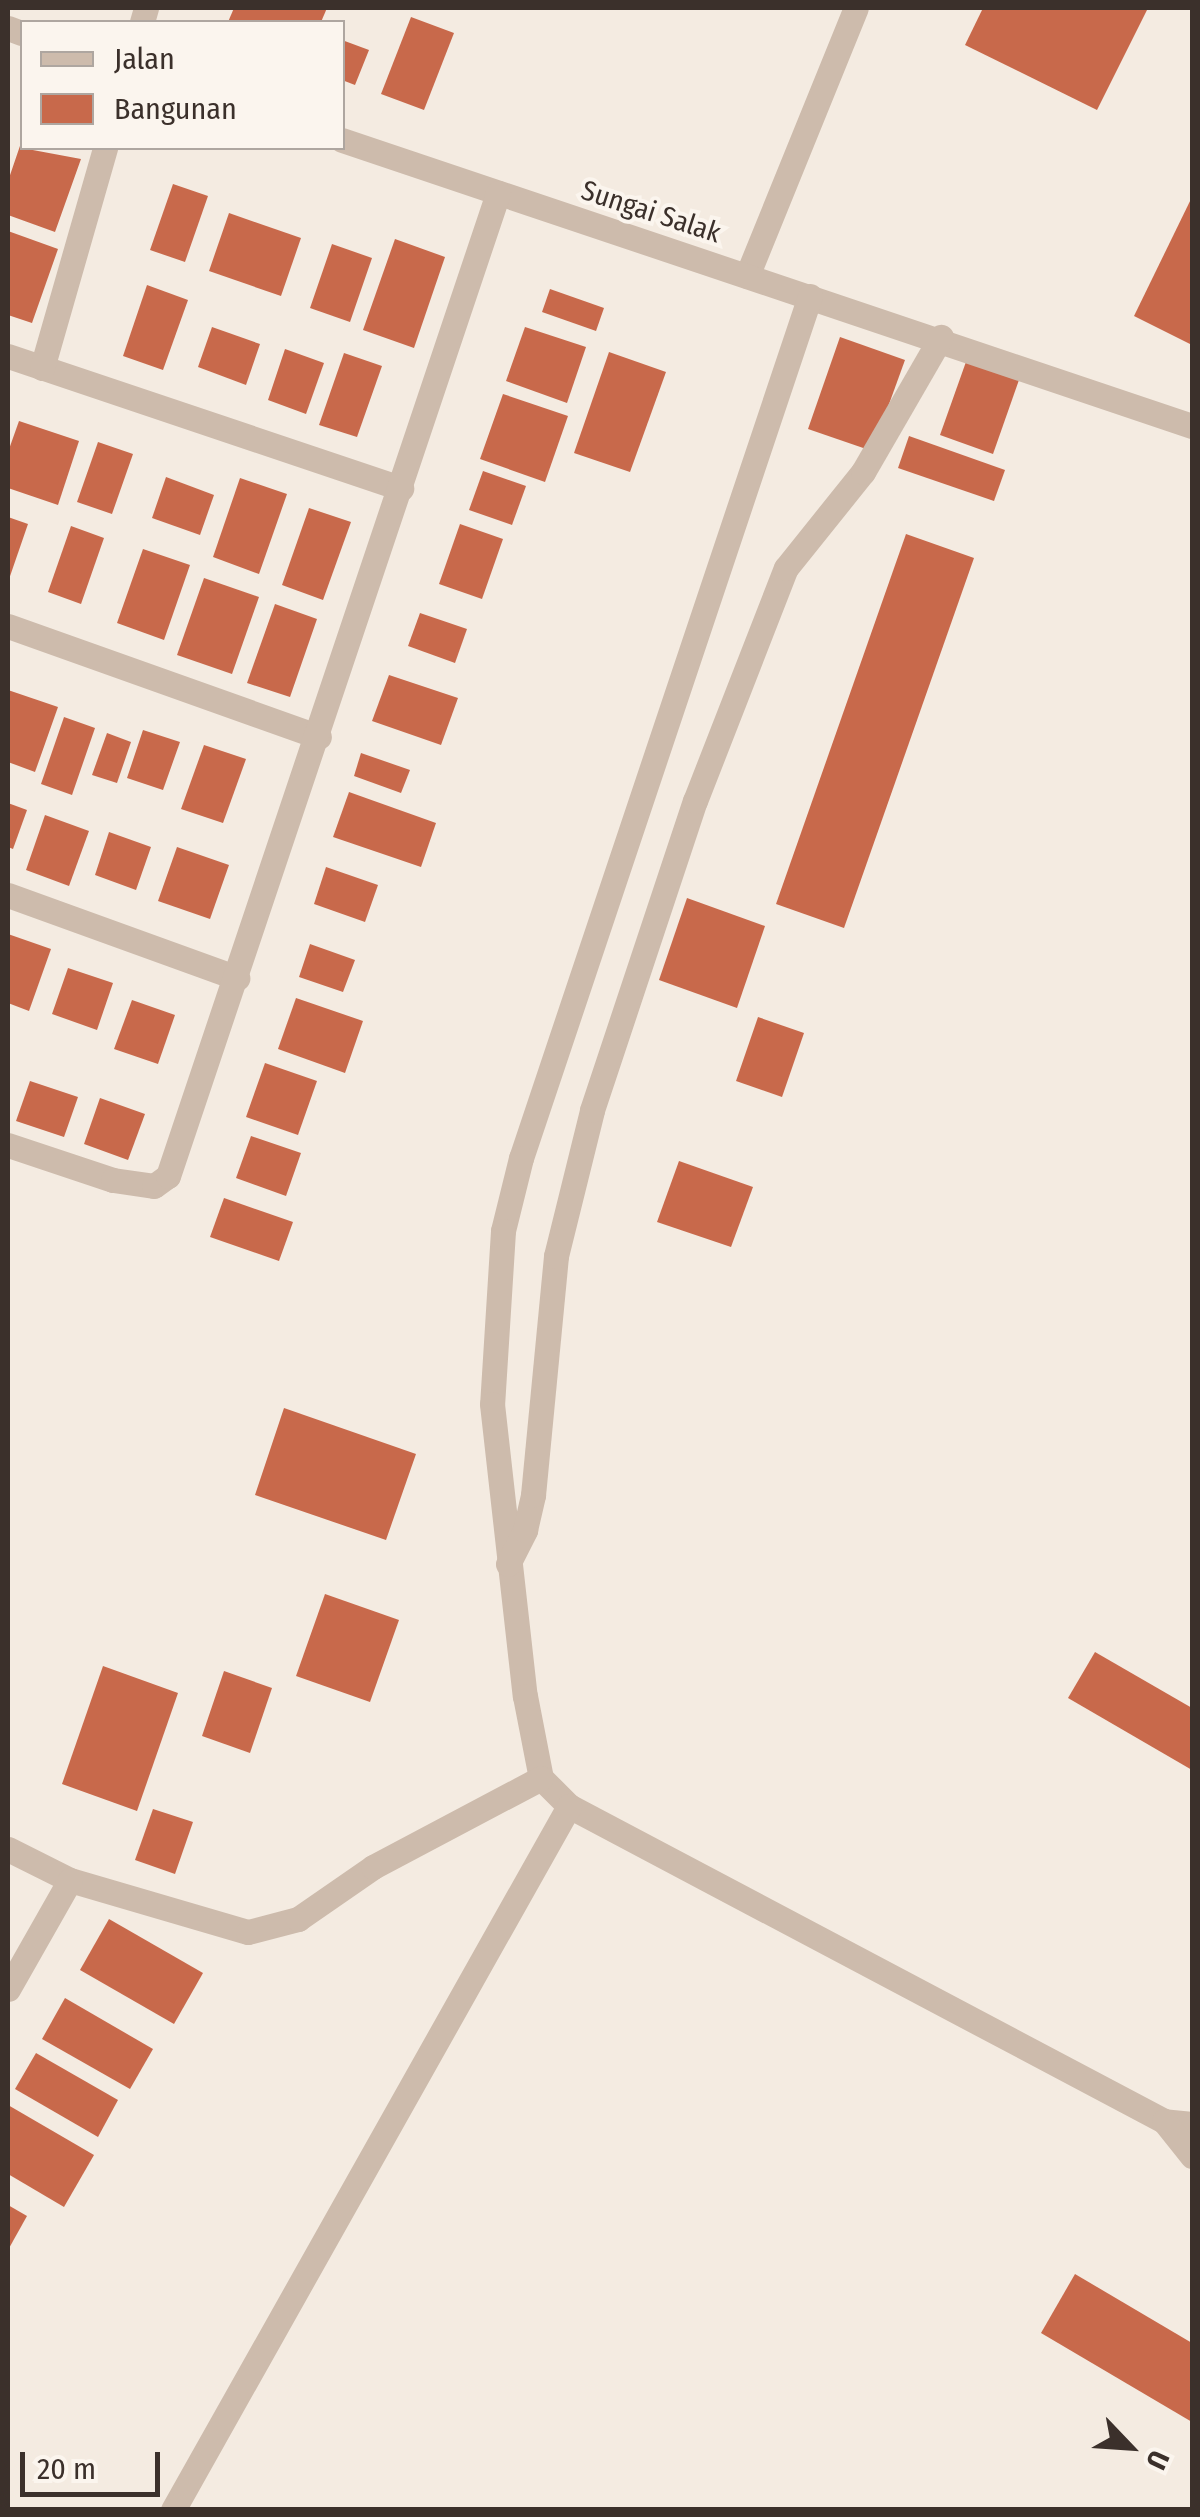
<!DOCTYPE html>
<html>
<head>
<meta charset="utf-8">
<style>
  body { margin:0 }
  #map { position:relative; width:1200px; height:2517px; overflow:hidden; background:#f4ebe1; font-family:"Fira Sans Condensed",sans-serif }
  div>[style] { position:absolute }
  .building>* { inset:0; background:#c8694b }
  .service>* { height:25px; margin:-12.5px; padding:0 12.5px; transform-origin:12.5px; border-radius:12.5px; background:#cdbbac }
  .minor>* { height:25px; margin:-12.5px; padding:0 12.5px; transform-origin:12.5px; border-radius:12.5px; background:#cdbbac }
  span { translate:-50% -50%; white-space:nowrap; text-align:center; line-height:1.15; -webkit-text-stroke:8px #fbf5ee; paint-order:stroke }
  .street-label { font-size:28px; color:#3b302b }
  .frame { position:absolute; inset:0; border:10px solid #3b302b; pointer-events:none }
  .legend { position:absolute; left:20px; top:20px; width:325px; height:130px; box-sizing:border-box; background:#fbf5ee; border:2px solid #aea6a0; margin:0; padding:12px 18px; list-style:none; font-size:30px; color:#3b302b }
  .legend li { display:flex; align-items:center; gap:20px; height:50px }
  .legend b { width:50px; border:2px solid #aea6a0 }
  .north { position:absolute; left:1080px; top:2397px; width:100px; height:100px; -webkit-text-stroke:8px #fbf5ee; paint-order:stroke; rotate:115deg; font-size:28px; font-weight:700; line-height:40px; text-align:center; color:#3b302b }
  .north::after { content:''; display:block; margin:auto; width:35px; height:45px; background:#3b302b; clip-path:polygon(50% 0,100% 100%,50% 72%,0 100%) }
  .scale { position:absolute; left:20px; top:2452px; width:140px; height:45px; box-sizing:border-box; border:5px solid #3b302b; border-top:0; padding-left:12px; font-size:30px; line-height:35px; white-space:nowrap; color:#3b302b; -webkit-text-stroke:8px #fbf5ee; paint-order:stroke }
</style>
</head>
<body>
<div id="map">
  <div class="building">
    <div style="clip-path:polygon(234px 8px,327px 8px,321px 22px,228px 22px)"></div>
    <div style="clip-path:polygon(983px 8px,1148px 8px,1097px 110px,965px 45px)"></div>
    <div style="clip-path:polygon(411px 17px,454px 33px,424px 110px,381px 94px)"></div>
    <div style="clip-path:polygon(342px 40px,369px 50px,355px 85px,342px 80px)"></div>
    <div style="clip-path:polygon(22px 140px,22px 148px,81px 159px,55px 232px,8px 215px,8px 181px)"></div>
    <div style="clip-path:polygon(173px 184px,208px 196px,185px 262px,150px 250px)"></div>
    <div style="clip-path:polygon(1192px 197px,1192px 345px,1134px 316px)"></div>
    <div style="clip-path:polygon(229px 213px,301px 238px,281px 296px,209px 271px)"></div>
    <div style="clip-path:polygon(8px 231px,58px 249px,32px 323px,8px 315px)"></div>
    <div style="clip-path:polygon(395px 239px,445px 257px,414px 348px,363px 330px)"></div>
    <div style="clip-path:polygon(332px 244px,372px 258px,350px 322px,310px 308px)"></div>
    <div style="clip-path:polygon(147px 285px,188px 300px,163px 370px,123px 356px)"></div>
    <div style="clip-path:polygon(550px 289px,604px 308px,596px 331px,542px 312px)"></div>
    <div style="clip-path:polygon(212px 327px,260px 344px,246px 385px,198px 367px)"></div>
    <div style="clip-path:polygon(525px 327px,586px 347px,567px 403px,506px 381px)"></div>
    <div style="clip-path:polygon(840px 337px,905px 360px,872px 451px,808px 429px)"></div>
    <div style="clip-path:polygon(285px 349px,324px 363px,306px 414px,268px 400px)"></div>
    <div style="clip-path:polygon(609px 352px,666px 372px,630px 472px,574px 453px)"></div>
    <div style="clip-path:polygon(344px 353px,382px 366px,357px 437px,319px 425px)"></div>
    <div style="clip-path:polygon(967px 359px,1020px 377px,993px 454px,940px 435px)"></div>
    <div style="clip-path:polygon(503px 394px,568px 416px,545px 482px,480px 459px)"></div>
    <div style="clip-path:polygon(19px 421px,79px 441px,58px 505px,8px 488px,8px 452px)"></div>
    <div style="clip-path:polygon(909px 436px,1005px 470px,994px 501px,898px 468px)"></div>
    <div style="clip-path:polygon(98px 442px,133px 454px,112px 514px,77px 502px)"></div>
    <div style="clip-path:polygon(483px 471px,526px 486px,512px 525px,469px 510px)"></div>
    <div style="clip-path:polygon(166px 477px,214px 495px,200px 535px,152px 518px)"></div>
    <div style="clip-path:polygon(240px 478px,287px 494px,259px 574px,213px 557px)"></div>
    <div style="clip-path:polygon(309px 508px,351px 522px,323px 600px,282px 585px)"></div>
    <div style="clip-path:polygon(8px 517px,28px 524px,8px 582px)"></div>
    <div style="clip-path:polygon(460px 524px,503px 539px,482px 599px,439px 584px)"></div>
    <div style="clip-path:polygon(71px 526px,104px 538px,81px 604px,48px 592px)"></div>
    <div style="clip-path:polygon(906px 534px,974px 558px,844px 928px,776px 904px)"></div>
    <div style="clip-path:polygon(143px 549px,190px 565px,164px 640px,117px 623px)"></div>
    <div style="clip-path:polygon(204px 578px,259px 597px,232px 674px,177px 655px)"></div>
    <div style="clip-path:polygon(275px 604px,317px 619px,290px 697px,247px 683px)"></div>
    <div style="clip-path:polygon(420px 613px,467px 629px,455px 663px,408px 646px)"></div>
    <div style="clip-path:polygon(389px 675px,458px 698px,441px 745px,372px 721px)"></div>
    <div style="clip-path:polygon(8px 690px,58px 707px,35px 772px,8px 762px)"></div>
    <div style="clip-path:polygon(64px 717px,95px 728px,72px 795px,41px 784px)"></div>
    <div style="clip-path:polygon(143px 730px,180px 742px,163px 790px,127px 778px)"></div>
    <div style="clip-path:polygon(107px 733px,131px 742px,117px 783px,92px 775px)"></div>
    <div style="clip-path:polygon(204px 745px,246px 759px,223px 823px,181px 809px)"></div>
    <div style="clip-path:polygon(361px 753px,410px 770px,401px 793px,354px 776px)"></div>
    <div style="clip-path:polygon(349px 792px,436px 823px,421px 867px,333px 837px)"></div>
    <div style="clip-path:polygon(8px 803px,27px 810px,13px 849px,8px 847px)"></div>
    <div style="clip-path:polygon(45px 815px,89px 831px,69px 886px,26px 870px)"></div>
    <div style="clip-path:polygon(109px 832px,151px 847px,136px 890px,95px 875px)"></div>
    <div style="clip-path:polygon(177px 847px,229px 865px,210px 919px,158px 901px)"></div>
    <div style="clip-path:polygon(326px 867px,378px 885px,365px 922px,314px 904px)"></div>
    <div style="clip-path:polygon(687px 898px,765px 926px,737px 1008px,659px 980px)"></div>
    <div style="clip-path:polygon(8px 934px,51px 949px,29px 1011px,8px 1003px)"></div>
    <div style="clip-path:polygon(310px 944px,355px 960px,343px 992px,299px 977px)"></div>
    <div style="clip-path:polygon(68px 968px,113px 983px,97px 1030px,52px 1014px)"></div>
    <div style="clip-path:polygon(296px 998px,363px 1021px,345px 1073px,278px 1049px)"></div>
    <div style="clip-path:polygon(132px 1000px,175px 1015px,158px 1064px,114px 1049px)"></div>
    <div style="clip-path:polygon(758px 1017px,804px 1033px,782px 1097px,736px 1081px)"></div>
    <div style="clip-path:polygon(265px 1063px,317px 1081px,298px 1135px,246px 1117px)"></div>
    <div style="clip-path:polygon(30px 1081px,78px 1097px,64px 1137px,16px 1121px)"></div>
    <div style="clip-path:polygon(100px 1098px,145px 1114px,128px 1160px,84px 1144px)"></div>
    <div style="clip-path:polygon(251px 1136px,301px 1153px,286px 1196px,236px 1178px)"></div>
    <div style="clip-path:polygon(679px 1161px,753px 1187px,731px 1247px,657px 1222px)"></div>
    <div style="clip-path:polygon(224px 1198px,293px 1222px,279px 1261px,210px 1237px)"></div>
    <div style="clip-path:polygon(284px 1408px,416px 1454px,386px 1540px,255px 1495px)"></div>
    <div style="clip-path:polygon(325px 1594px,399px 1620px,370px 1702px,296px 1676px)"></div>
    <div style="clip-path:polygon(1095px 1652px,1192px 1708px,1192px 1770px,1068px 1698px)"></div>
    <div style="clip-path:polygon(103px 1666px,178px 1693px,137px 1811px,62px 1784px)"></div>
    <div style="clip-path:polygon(224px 1671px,272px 1688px,250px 1753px,202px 1736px)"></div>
    <div style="clip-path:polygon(153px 1809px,193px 1822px,175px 1874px,135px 1860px)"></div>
    <div style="clip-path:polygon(109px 1919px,203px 1973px,174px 2024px,80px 1970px)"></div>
    <div style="clip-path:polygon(65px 1998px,153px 2049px,130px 2089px,42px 2039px)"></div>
    <div style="clip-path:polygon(36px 2053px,118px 2100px,98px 2137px,15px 2089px)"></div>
    <div style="clip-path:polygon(8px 2105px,94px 2155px,64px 2207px,8px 2174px)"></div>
    <div style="clip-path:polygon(8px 2205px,27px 2216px,8px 2250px)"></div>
    <div style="clip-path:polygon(1075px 2274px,1192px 2343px,1192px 2422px,1041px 2333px)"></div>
  </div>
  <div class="service">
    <div style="left:747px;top:276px;width:289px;rotate:-67.9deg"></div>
  </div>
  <div class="minor">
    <div style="left:142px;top:22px;width:15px;rotate:-74deg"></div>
    <div style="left:8px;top:28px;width:15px;rotate:20deg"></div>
    <div style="left:342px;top:140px;width:897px;rotate:18.6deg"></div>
    <div style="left:810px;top:296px;width:909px;rotate:108.53deg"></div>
    <div style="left:521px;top:1158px;width:75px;rotate:103.9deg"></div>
    <div style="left:503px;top:1231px;width:173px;rotate:93.6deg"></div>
    <div style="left:492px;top:1404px;width:294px;rotate:83.6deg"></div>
    <div style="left:525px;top:1696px;width:84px;rotate:79deg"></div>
    <div style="left:541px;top:1778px;width:40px;rotate:45deg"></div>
    <div style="left:569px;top:1806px;width:673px;rotate:27.9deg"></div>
    <div style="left:8px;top:356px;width:415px;rotate:18.6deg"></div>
    <div style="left:42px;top:368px;width:229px;rotate:-74deg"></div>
    <div style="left:8px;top:626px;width:330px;rotate:19.6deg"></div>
    <div style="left:8px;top:895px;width:244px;rotate:19.9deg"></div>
    <div style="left:8px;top:1145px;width:111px;rotate:18.4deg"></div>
    <div style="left:113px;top:1180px;width:41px;rotate:8.3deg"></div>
    <div style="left:154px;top:1186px;width:17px;rotate:-36deg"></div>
    <div style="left:168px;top:1176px;width:1037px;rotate:-71.44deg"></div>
    <div style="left:508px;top:1564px;width:38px;rotate:-63deg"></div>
    <div style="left:525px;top:1530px;width:36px;rotate:-77deg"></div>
    <div style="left:533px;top:1495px;width:240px;rotate:-84.5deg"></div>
    <div style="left:556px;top:1256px;width:150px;rotate:-76.1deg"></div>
    <div style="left:592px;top:1110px;width:326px;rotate:-71.6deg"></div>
    <div style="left:695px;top:801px;width:250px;rotate:-68.7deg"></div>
    <div style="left:786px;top:568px;width:123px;rotate:-51.3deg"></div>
    <div style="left:863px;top:472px;width:156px;rotate:-60deg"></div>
    <div style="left:8px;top:1849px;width:69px;rotate:26.6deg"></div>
    <div style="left:70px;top:1880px;width:185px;rotate:16.3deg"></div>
    <div style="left:248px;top:1932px;width:52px;rotate:-14.6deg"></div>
    <div style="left:298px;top:1919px;width:91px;rotate:-34.7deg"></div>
    <div style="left:373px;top:1867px;width:190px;rotate:-27.9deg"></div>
    <div style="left:8px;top:1989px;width:125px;rotate:-60.4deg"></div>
    <div style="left:1192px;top:2124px;width:28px;rotate:-174deg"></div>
    <div style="left:1164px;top:2121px;width:45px;rotate:51.3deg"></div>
    <div style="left:173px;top:2510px;width:808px;rotate:-60.64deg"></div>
  </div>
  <div class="street-label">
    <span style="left:651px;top:212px;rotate:18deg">Sungai Salak</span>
  </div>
  <div class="frame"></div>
  <ul class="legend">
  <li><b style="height:12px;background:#cdbbac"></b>Jalan</li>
  <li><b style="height:28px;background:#c8694b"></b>Bangunan</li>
  </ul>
  <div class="north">U</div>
  <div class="scale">20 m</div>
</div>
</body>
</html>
